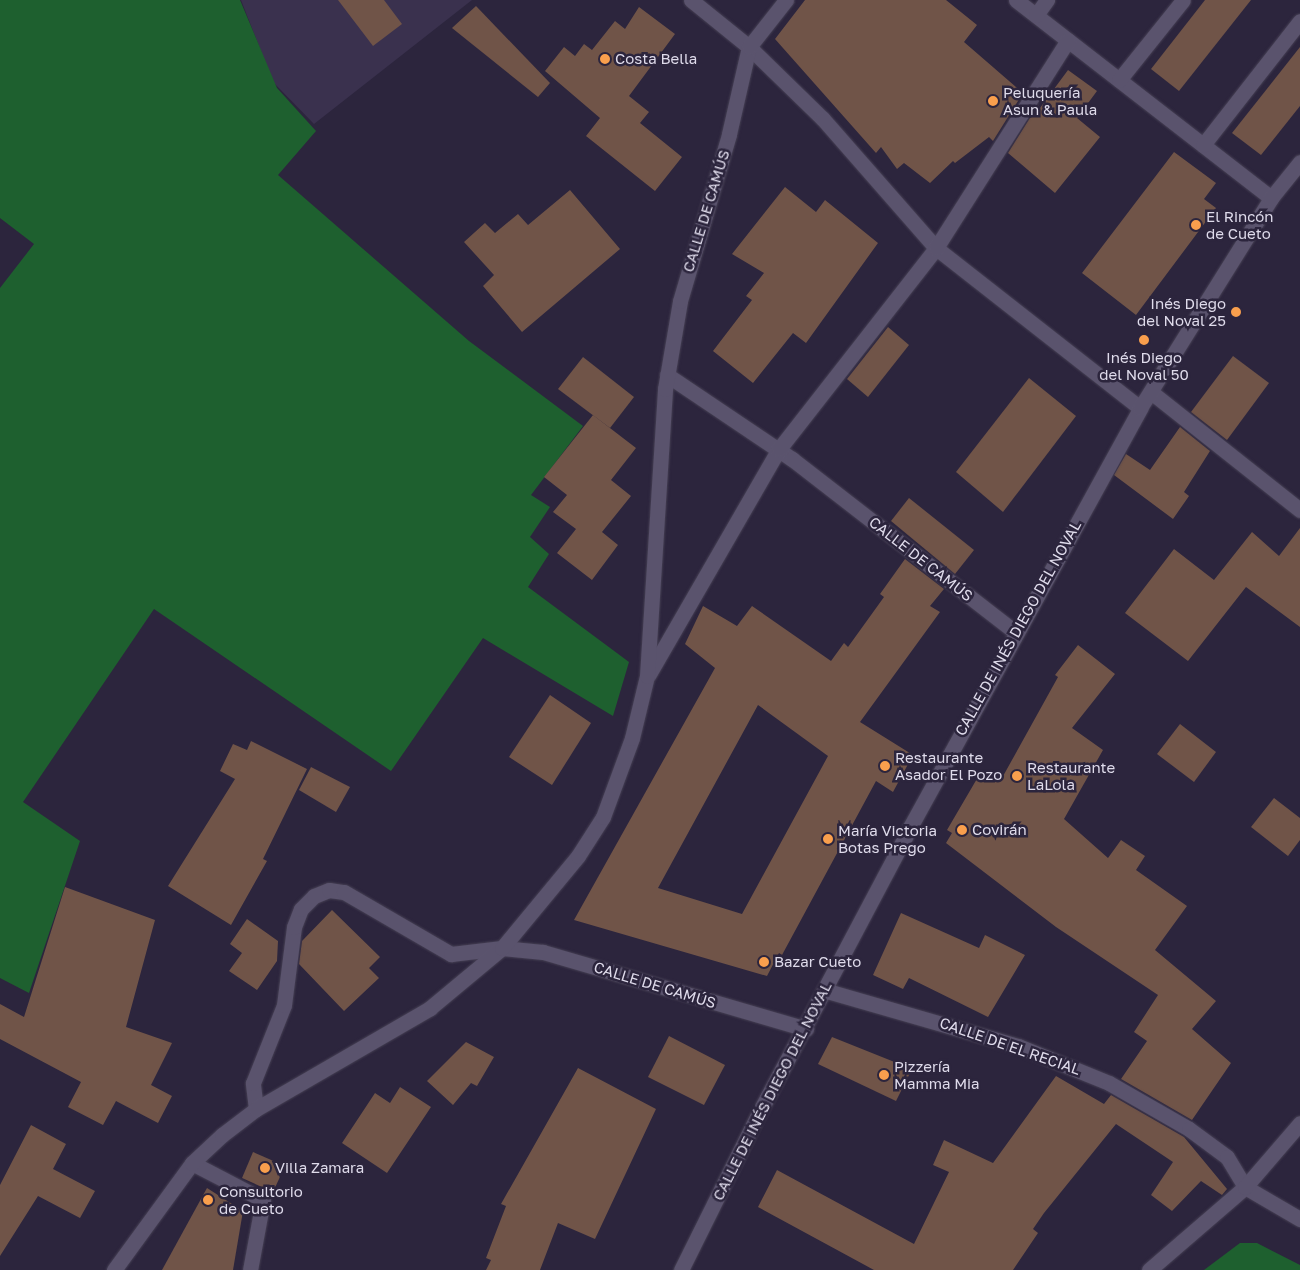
<!DOCTYPE html>
<html>
<head>
<meta charset="utf-8">
<style>
  body { margin:0 }
  #map { position:relative; width:1300px; height:1270px; overflow:hidden; background:#2c253d; font-family:"Golos Text",sans-serif }
  div>[style] { position:absolute }
  .built>* { inset:0; background:#3a314e }
  .green>* { inset:0; background:#1e602f }
  .building>* { inset:0; background:#705448 }
  .roads { filter:drop-shadow(0 0 1px #453f53) drop-shadow(0 0 1px #453f53) }
  .minor>* { height:15px; margin:-7.5px; padding:0 7.5px; transform-origin:7.5px; border-radius:7.5px; background:#5a536d }
  .dots>* { width:14px; height:14px; translate:-50% -50%; box-sizing:border-box; border:2px solid #2c253d; border-radius:50% }
  span { translate:-50% -50%; white-space:nowrap; text-align:center; line-height:1.15; -webkit-text-stroke:5px #2c253d; paint-order:stroke }
  .poi-label { font-size:15px; color:#dfdbeb }
  .left { translate:0 -50%; text-align:left }
  .right { translate:-100% -50%; text-align:right }
  .street-label { font-size:15px; color:#dfdbeb }
</style>
</head>
<body>
<div id="map">
  <div class="built">
    <div style="clip-path:polygon(241px 0,472px 0,314px 124px,273px 82px)"></div>
  </div>
  <div class="green">
    <div style="clip-path:polygon(0 0,240px 0,277px 88px,316px 131px,278px 175px,469px 341px,583px 426px,531px 495px,550px 507px,530px 537px,549px 554px,528px 587px,629px 662px,613px 716px,483px 638px,391px 771px,154px 609px,23px 802px,80px 841px,29px 993px,0 978px,0 288px,34px 244px,0 218px)"></div>
    <div style="clip-path:polygon(1240px 1243px,1257px 1243px,1300px 1265px,1300px 1270px,1204px 1270px)"></div>
  </div>
  <div class="building">
    <div style="clip-path:polygon(338px 0,384px 0,402px 24px,373px 46px)"></div>
    <div style="clip-path:polygon(805px 0,946px 0,977px 25px,964px 42px,1023px 93px,993px 141px,989px 137px,955px 163px,953px 161px,930px 183px,904px 163px,897px 169px,881px 147px,876px 153px,775px 39px)"></div>
    <div style="clip-path:polygon(1205px 0,1251px 0,1179px 91px,1151px 69px)"></div>
    <div style="clip-path:polygon(476px 6px,550px 83px,538px 97px,452px 28px)"></div>
    <div style="clip-path:polygon(639px 7px,675px 34px,629px 96px,649px 112px,640px 123px,682px 157px,655px 191px,586px 136px,600px 118px,545px 71px,564px 47px,575px 56px,584px 44px,592px 50px,615px 21px,625px 29px)"></div>
    <div style="clip-path:polygon(1300px 47px,1300px 106px,1261px 155px,1232px 133px)"></div>
    <div style="clip-path:polygon(1068px 70px,1097px 91px,1077px 118px,1100px 137px,1055px 193px,1008px 153px,1038px 105px,1040px 108px)"></div>
    <div style="clip-path:polygon(1174px 152px,1216px 183px,1204px 199px,1216px 208px,1136px 315px,1082px 273px)"></div>
    <div style="clip-path:polygon(785px 187px,816px 212px,825px 200px,878px 243px,806px 343px,793px 333px,753px 383px,713px 351px,752px 300px,746px 296px,764px 273px,732px 254px)"></div>
    <div style="clip-path:polygon(570px 190px,620px 249px,522px 332px,483px 286px,494px 275px,464px 242px,485px 223px,495px 233px,518px 214px,528px 225px)"></div>
    <div style="clip-path:polygon(888px 327px,909px 345px,868px 397px,847px 379px)"></div>
    <div style="clip-path:polygon(1233px 356px,1269px 383px,1227px 440px,1191px 412px)"></div>
    <div style="clip-path:polygon(583px 357px,634px 397px,610px 428px,558px 389px)"></div>
    <div style="clip-path:polygon(1029px 378px,1076px 416px,1003px 512px,956px 472px)"></div>
    <div style="clip-path:polygon(593px 415px,636px 448px,611px 480px,631px 496px,602px 532px,618px 545px,592px 580px,557px 553px,576px 529px,553px 512px,567px 495px,544px 477px)"></div>
    <div style="clip-path:polygon(1180px 427px,1210px 451px,1184px 492px,1189px 496px,1173px 519px,1114px 475px,1126px 454px,1150px 470px)"></div>
    <div style="clip-path:polygon(909px 498px,974px 550px,955px 574px,891px 521px)"></div>
    <div style="clip-path:polygon(1300px 528px,1300px 627px,1246px 587px,1188px 661px,1125px 613px,1174px 549px,1214px 580px,1252px 532px,1279px 556px)"></div>
    <div style="clip-path:polygon(evenodd,905px 559px,944px 589px,930px 606px,940px 612px,860px 722px,913px 755px,893px 792px,876px 781px,782px 955px,779px 953px,767px 976px,574px 920px,715px 668px,685px 644px,703px 606px,737px 626px,752px 606px,831px 661px,844px 643px,848px 647px,884px 597px,880px 594px,905px 559px,758px 705px,828px 756px,742px 914px,658px 888px,758px 705px)"></div>
    <div style="clip-path:polygon(1078px 645px,1115px 674px,1072px 728px,1103px 750px,1064px 819px,1108px 858px,1121px 840px,1145px 856px,1136px 870px,1187px 906px,1155px 950px,1216px 1001px,1192px 1029px,1231px 1063px,1192px 1120px,1121px 1079px,1147px 1041px,1134px 1032px,1158px 995px,1056px 927px,946px 843px,952px 833px,947px 830px,978px 777px,983px 779px,988px 770px,1002px 778px,1058px 677px,1055px 675px)"></div>
    <div style="clip-path:polygon(550px 695px,591px 723px,552px 785px,509px 757px)"></div>
    <div style="clip-path:polygon(1180px 724px,1216px 752px,1194px 782px,1157px 754px)"></div>
    <div style="clip-path:polygon(251px 741px,307px 769px,263px 859px,267px 861px,231px 925px,168px 886px,235px 779px,220px 771px,233px 744px,247px 750px)"></div>
    <div style="clip-path:polygon(311px 767px,350px 787px,336px 812px,299px 790px)"></div>
    <div style="clip-path:polygon(1274px 798px,1300px 818px,1300px 840px,1288px 856px,1251px 827px)"></div>
    <div style="clip-path:polygon(65px 887px,155px 920px,126px 1027px,172px 1043px,151px 1085px,172px 1096px,158px 1123px,116px 1101px,103px 1125px,68px 1107px,81px 1082px,0 1039px,0 1004px,24px 1017px)"></div>
    <div style="clip-path:polygon(332px 910px,380px 957px,369px 968px,379px 978px,344px 1011px,299px 964px,302px 941px)"></div>
    <div style="clip-path:polygon(901px 913px,979px 948px,985px 935px,1025px 955px,988px 1017px,909px 978px,903px 989px,873px 975px)"></div>
    <div style="clip-path:polygon(247px 919px,278px 941px,277px 961px,257px 990px,229px 971px,242px 953px,230px 944px)"></div>
    <div style="clip-path:polygon(669px 1036px,725px 1065px,704px 1105px,648px 1077px)"></div>
    <div style="clip-path:polygon(832px 1037px,912px 1069px,896px 1101px,818px 1064px)"></div>
    <div style="clip-path:polygon(466px 1042px,494px 1057px,477px 1086px,471px 1083px,453px 1105px,427px 1081px)"></div>
    <div style="clip-path:polygon(578px 1068px,656px 1109px,595px 1239px,558px 1223px,540px 1270px,486px 1270px,491px 1260px,486px 1258px,506px 1206px,501px 1204px)"></div>
    <div style="clip-path:polygon(1056px 1076px,1104px 1104px,1111px 1095px,1184px 1137px,1227px 1189px,1222px 1195px,1201px 1181px,1172px 1211px,1151px 1195px,1173px 1162px,1116px 1124px,1044px 1213px,1033px 1229px,1038px 1233px,1013px 1270px,874px 1270px,758px 1207px,777px 1170px,914px 1244px,949px 1172px,933px 1165px,944px 1140px,993px 1163px)"></div>
    <div style="clip-path:polygon(400px 1087px,431px 1107px,387px 1173px,342px 1143px,375px 1093px,390px 1103px)"></div>
    <div style="clip-path:polygon(31px 1125px,66px 1144px,53px 1169px,95px 1191px,80px 1218px,38px 1196px,0 1256px,0 1185px)"></div>
    <div style="clip-path:polygon(253px 1152px,285px 1166px,273px 1192px,242px 1178px)"></div>
    <div style="clip-path:polygon(207px 1188px,243px 1211px,233px 1270px,162px 1270px)"></div>
  </div>
  <div class="roads">
    <div class="minor">
      <div style="left:691px;top:0;width:75px;rotate:39deg"></div>
      <div style="left:749px;top:47px;width:103px;rotate:44.2deg"></div>
      <div style="left:823px;top:119px;width:171px;rotate:48.8deg"></div>
      <div style="left:936px;top:248px;width:259px;rotate:38.1deg"></div>
      <div style="left:1016px;top:0;width:323px;rotate:37.8deg"></div>
      <div style="left:1036px;top:15px;width:19px;rotate:-54deg"></div>
      <div style="left:1119px;top:80px;width:102px;rotate:-51.3deg"></div>
      <div style="left:1203px;top:145px;width:157px;rotate:-52deg"></div>
      <div style="left:667px;top:375px;width:151px;rotate:33.9deg"></div>
      <div style="left:792px;top:459px;width:282px;rotate:37.8deg"></div>
      <div style="left:1151px;top:392px;width:190px;rotate:38.4deg"></div>
      <div style="left:649px;top:674px;width:260px;rotate:-60deg"></div>
      <div style="left:779px;top:449px;width:255px;rotate:-52deg"></div>
      <div style="left:936px;top:248px;width:246px;rotate:-57.6deg"></div>
      <div style="left:824px;top:990px;width:202px;rotate:16.1deg"></div>
      <div style="left:1018px;top:1046px;width:98px;rotate:22.1deg"></div>
      <div style="left:1109px;top:1083px;width:92px;rotate:29.9deg"></div>
      <div style="left:1189px;top:1129px;width:47px;rotate:36.4deg"></div>
      <div style="left:1227px;top:1157px;width:35px;rotate:59deg"></div>
      <div style="left:1245px;top:1187px;width:64px;rotate:30.2deg"></div>
      <div style="left:256px;top:1109px;width:26px;rotate:-97deg"></div>
      <div style="left:253px;top:1083px;width:84px;rotate:-68.3deg"></div>
      <div style="left:284px;top:1005px;width:79px;rotate:-82.7deg"></div>
      <div style="left:294px;top:927px;width:19px;rotate:-69deg"></div>
      <div style="left:301px;top:909px;width:18px;rotate:-45deg"></div>
      <div style="left:314px;top:896px;width:16px;rotate:-22deg"></div>
      <div style="left:329px;top:890px;width:15px;rotate:8deg"></div>
      <div style="left:344px;top:892px;width:124px;rotate:30.1deg"></div>
      <div style="left:451px;top:954px;width:51px;rotate:-6.7deg"></div>
      <div style="left:502px;top:948px;width:41px;rotate:5.6deg"></div>
      <div style="left:543px;top:952px;width:274px;rotate:16.3deg"></div>
      <div style="left:192px;top:1163px;width:80px;rotate:27.5deg"></div>
      <div style="left:263px;top:1200px;width:71px;rotate:100.5deg"></div>
      <div style="left:114px;top:1270px;width:132px;rotate:-53.9deg"></div>
      <div style="left:192px;top:1163px;width:41px;rotate:-43deg"></div>
      <div style="left:222px;top:1135px;width:43px;rotate:-37.4deg"></div>
      <div style="left:256px;top:1109px;width:201px;rotate:-30.1deg"></div>
      <div style="left:430px;top:1008px;width:94px;rotate:-39.8deg"></div>
      <div style="left:502px;top:948px;width:119px;rotate:-50.4deg"></div>
      <div style="left:578px;top:856px;width:46px;rotate:-57.3deg"></div>
      <div style="left:603px;top:817px;width:84px;rotate:-69.8deg"></div>
      <div style="left:632px;top:738px;width:64px;rotate:-76.4deg"></div>
      <div style="left:647px;top:676px;width:288px;rotate:-86.4deg"></div>
      <div style="left:665px;top:389px;width:89px;rotate:-80.3deg"></div>
      <div style="left:680px;top:301px;width:174px;rotate:-73.6deg"></div>
      <div style="left:729px;top:134px;width:89px;rotate:-77.1deg"></div>
      <div style="left:749px;top:47px;width:60px;rotate:-51.8deg"></div>
      <div style="left:681px;top:1270px;width:178px;rotate:-63.6deg"></div>
      <div style="left:760px;top:1111px;width:319px;rotate:-62.1deg"></div>
      <div style="left:909px;top:829px;width:480px;rotate:-61.2deg"></div>
      <div style="left:1140px;top:408px;width:248px;rotate:-58deg"></div>
      <div style="left:1271px;top:198px;width:46px;rotate:-51.1deg"></div>
      <div style="left:1149px;top:1270px;width:127px;rotate:-40.8deg"></div>
      <div style="left:1245px;top:1187px;width:84px;rotate:-49.3deg"></div>
    </div>
  </div>
  <div class="dots">
    <div style="left:605px;top:59px;background:#f99f4d"></div>
    <div style="left:993px;top:101px;background:#f99f4d"></div>
    <div style="left:1196px;top:225px;background:#f99f4d"></div>
    <div style="left:1236px;top:312px;background:#f99f4d"></div>
    <div style="left:1144px;top:340px;background:#f99f4d"></div>
    <div style="left:885px;top:766px;background:#f99f4d"></div>
    <div style="left:1017px;top:776px;background:#f99f4d"></div>
    <div style="left:962px;top:830px;background:#f99f4d"></div>
    <div style="left:828px;top:839px;background:#f99f4d"></div>
    <div style="left:764px;top:962px;background:#f99f4d"></div>
    <div style="left:884px;top:1075px;background:#f99f4d"></div>
    <div style="left:265px;top:1168px;background:#f99f4d"></div>
    <div style="left:208px;top:1200px;background:#f99f4d"></div>
  </div>
  <div class="poi-label">
    <span class="left" style="left:615px;top:59px">Costa Bella</span>
    <span class="left" style="left:1003px;top:101px">Peluquería<br>Asun &amp; Paula</span>
    <span class="left" style="left:1206px;top:225px">El Rincón<br>de Cueto</span>
    <span class="right" style="left:1226px;top:312px">Inés Diego<br>del Noval 25</span>
    <span style="left:1144px;top:366px">Inés Diego<br>del Noval 50</span>
    <span class="left" style="left:895px;top:766px">Restaurante<br>Asador El Pozo</span>
    <span class="left" style="left:1027px;top:776px">Restaurante<br>LaLola</span>
    <span class="left" style="left:838px;top:839px">María Victoria<br>Botas Prego</span>
    <span class="left" style="left:972px;top:830px">Covirán</span>
    <span class="left" style="left:774px;top:962px">Bazar Cueto</span>
    <span class="left" style="left:894px;top:1075px">Pizzería<br>Mamma Mia</span>
    <span class="left" style="left:275px;top:1168px">Villa Zamara</span>
    <span class="left" style="left:219px;top:1200px">Consultorio<br>de Cueto</span>
  </div>
  <div class="street-label">
    <span style="left:706px;top:211px;rotate:-73deg">CALLE DE CAMÚS</span>
    <span style="left:921px;top:559px;rotate:38deg">CALLE DE CAMÚS</span>
    <span style="left:1018px;top:628px;rotate:-61deg">CALLE DE INÉS DIEGO DEL NOVAL</span>
    <span style="left:655px;top:985px;rotate:17deg">CALLE DE CAMÚS</span>
    <span style="left:1010px;top:1046px;rotate:19deg">CALLE DE EL RECIAL</span>
    <span style="left:772px;top:1091px;rotate:-63deg">CALLE DE INÉS DIEGO DEL NOVAL</span>
  </div>
</div>
</body>
</html>
